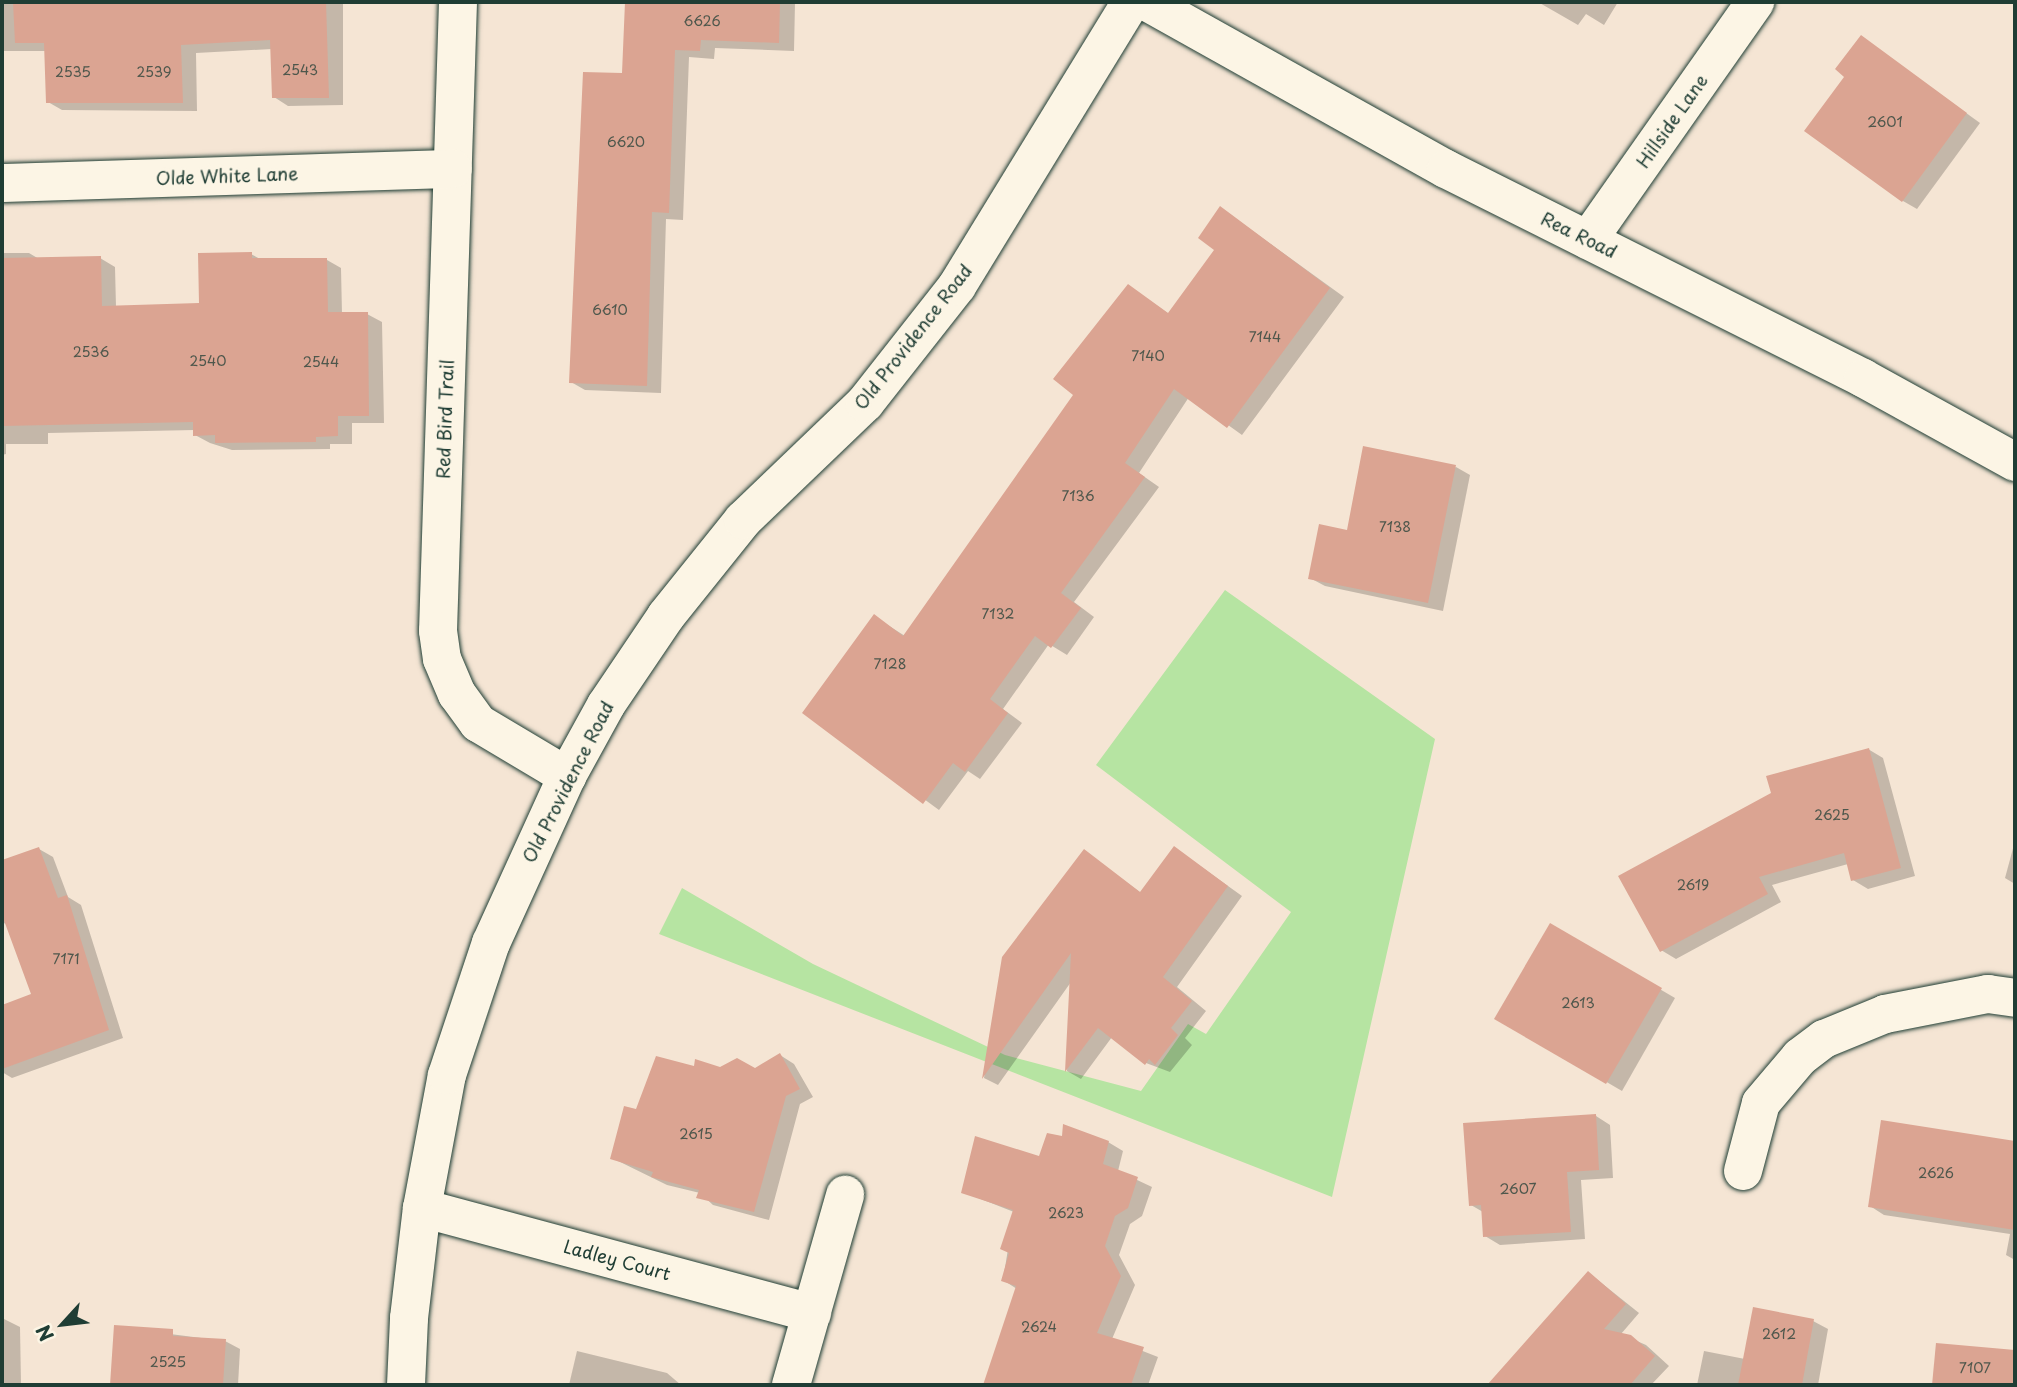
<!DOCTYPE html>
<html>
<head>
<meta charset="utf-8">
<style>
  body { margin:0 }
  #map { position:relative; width:2017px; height:1387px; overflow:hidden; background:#f5e5d4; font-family:"Playpen Sans",sans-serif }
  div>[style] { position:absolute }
  .green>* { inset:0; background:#b6e4a2 }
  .shadow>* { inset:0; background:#0003 }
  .building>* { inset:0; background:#dba492 }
  .roads { filter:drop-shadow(0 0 2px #1f3d34) drop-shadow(0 0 2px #1f3d34) }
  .street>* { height:38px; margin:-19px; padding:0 19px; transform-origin:19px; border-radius:19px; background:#fcf5e5 }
  .secondary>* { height:38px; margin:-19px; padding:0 19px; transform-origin:19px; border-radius:19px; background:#fcf5e5 }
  span { translate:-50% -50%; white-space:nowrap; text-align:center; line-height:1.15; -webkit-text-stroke:5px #fcf5e5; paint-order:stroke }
  .number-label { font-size:14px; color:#4e574c }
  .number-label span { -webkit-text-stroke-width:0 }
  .street-label { font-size:18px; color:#1f3d34 }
  .frame { position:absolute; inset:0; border:4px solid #1f3d34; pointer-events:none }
  .north { position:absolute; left:28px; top:1289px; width:70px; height:70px; -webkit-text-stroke:5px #fcf5e5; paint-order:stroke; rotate:243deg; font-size:19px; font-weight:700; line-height:28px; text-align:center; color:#1f3d34 }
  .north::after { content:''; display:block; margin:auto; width:24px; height:32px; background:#1f3d34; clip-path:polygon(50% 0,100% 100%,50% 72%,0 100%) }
</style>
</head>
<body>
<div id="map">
  <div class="green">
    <div style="clip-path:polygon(1225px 590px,1435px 739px,1332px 1197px,659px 934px,682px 888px,813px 964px,1005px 1055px,1141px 1091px,1188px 1024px,1206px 1034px,1291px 912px,1096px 765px)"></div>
  </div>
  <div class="shadow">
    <div style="clip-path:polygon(2px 2px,343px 2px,343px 105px,288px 106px,274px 97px,272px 49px,196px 53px,197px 111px,62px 110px,48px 102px,46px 51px,2px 51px)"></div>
    <div style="clip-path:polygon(626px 2px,795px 3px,794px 51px,715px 48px,714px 59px,689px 57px,683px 220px,666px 219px,661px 393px,585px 390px,571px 382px,623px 75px)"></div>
    <div style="clip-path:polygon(1538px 2px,1618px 2px,1604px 25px,1586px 14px,1578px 25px)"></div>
    <div style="clip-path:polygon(1861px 37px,1980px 123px,1917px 209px,1903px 201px,1847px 76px)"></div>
    <div style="clip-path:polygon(1221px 208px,1344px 297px,1242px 435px,1189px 397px,1139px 473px,1159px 487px,1074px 602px,1094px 617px,1067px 655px,1049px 644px,1003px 709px,1022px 723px,980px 779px,968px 771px,939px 810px,805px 712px,875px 617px,905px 636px,1075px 394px,1129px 286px,1169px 314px,1216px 249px)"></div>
    <div style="clip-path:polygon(2px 253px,29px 253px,39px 259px,100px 258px,115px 267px,116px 307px,201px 304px,251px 254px,262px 260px,327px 260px,341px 268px,342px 314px,367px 314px,382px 322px,384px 423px,352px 423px,352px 444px,330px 444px,330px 449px,232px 450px,210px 443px,195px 435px,195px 430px,48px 433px,48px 444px,6px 444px,6px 454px,2px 455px)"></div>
    <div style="clip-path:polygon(1456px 467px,1470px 475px,1443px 611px,1325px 586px,1310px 578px,1348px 532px)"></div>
    <div style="clip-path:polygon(1868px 749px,1883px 758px,1915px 876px,1868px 889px,1853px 880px,1848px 864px,1772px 885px,1781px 902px,1676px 959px,1661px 950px,1773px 794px)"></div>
    <div style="clip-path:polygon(2015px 841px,2015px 884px,2005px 878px)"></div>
    <div style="clip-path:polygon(1175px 848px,1242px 896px,1177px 987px,1206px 1011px,1185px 1038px,1192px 1045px,1170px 1072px,1146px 1063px,1112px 1037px,1081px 1079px,1067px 1071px,1071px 982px,998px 1085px,984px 1078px,1003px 958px,1084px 851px,1141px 893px)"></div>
    <div style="clip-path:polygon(39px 849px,53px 857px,68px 897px,81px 905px,123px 1038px,12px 1078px,2px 1072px,2px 1007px,34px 995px,6px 923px,2px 924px,2px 862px)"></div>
    <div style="clip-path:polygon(1550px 925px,1675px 998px,1622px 1091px,1497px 1018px)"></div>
    <div style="clip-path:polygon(780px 1055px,794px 1064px,813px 1097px,800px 1104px,769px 1220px,713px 1205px,700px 1193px,667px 1185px,612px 1158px,638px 1111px,695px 1068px,755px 1070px)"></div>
    <div style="clip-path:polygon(1596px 1116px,1610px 1125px,1613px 1178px,1581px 1180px,1585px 1239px,1500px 1245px,1485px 1236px,1483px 1212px,1471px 1205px)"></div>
    <div style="clip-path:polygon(1883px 1122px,2015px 1143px,2015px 1260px,2006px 1255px,2010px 1234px,1884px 1215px,1870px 1206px)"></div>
    <div style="clip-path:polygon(1108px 1142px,1123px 1151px,1118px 1171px,1152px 1187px,1142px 1216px,1130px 1224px,1119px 1255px,1135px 1285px,1112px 1339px,1158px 1357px,1148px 1385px,985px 1385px,1017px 1289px,1003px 1280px,1014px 1212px,963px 1192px,1040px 1158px)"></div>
    <div style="clip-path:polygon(1589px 1273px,1639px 1313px,1621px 1334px,1646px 1345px,1669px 1366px,1651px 1385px,1552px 1385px,1517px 1354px)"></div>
    <div style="clip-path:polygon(2px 1318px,20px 1327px,21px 1385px,2px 1385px)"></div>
    <div style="clip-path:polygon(1813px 1321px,1828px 1329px,1818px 1385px,1697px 1385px,1704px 1351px,1745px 1359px)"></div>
    <div style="clip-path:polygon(115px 1327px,225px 1341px,240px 1349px,238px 1385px,112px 1385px)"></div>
    <div style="clip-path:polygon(1938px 1345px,2015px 1352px,2015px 1385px,1934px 1385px)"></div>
    <div style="clip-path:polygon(577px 1351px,667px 1373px,681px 1385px,569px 1385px)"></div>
  </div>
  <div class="building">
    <div style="clip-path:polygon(13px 2px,326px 2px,329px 98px,272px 98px,270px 40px,181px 45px,183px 103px,46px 103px,44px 43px,15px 43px)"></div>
    <div style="clip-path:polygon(625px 2px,780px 2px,779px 43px,701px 40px,700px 51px,675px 50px,669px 213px,652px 212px,647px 386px,569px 383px,583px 72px,622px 73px)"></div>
    <div style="clip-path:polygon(1861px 35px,1967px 113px,1902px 202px,1804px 131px,1844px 77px,1835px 69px)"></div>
    <div style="clip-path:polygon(1220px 206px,1330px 288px,1227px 428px,1174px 389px,1125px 463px,1145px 477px,1061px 593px,1081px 608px,1051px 648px,1035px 636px,990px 699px,1008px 713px,965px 772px,953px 763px,923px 804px,802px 713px,874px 614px,903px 636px,1073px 395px,1053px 379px,1128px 284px,1168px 313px,1214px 250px,1198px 238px)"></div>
    <div style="clip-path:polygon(252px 252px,252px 258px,327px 258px,328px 312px,368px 312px,369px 416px,338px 416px,338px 436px,316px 437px,316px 442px,215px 443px,215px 435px,193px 436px,193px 422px,2px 426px,2px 258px,101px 256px,102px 306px,199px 303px,198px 253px)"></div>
    <div style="clip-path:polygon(1363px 446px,1456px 465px,1428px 603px,1308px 579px,1319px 524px,1347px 530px)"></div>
    <div style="clip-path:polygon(1869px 748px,1901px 868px,1851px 881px,1844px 853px,1759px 877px,1768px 894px,1660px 952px,1618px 876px,1771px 793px,1766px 776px)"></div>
    <div style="clip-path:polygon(1174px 846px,1228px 886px,1163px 977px,1192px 1001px,1171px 1028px,1178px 1035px,1155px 1065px,1149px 1059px,1145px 1065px,1098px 1028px,1065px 1072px,1071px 953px,982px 1079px,1002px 957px,1084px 849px,1140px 892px)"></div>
    <div style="clip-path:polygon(39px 847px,58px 898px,67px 895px,109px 1030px,2px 1069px,2px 1005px,31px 994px,2px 915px,2px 860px)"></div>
    <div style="clip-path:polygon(1550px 923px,1662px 988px,1606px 1084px,1494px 1019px)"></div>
    <div style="clip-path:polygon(780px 1053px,800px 1089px,786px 1096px,754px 1212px,696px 1198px,699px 1190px,651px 1177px,653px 1172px,610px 1159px,624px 1106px,636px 1109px,656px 1056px,694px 1066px,695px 1059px,720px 1067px,737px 1058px,755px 1068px)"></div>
    <div style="clip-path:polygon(1596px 1114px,1599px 1170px,1567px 1172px,1571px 1232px,1483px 1237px,1481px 1205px,1469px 1206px,1463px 1123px)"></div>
    <div style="clip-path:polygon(1881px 1120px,2015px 1141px,2015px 1230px,1868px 1207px)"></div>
    <div style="clip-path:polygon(1063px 1124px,1109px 1141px,1103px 1164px,1138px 1177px,1128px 1208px,1115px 1216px,1105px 1246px,1121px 1276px,1097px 1333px,1144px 1347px,1131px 1385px,983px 1385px,1016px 1286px,1001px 1281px,1009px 1253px,1000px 1249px,1013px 1210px,961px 1193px,975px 1136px,1039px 1156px,1047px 1133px,1062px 1136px)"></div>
    <div style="clip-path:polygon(1588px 1271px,1626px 1304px,1604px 1329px,1631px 1335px,1655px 1356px,1630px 1385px,1487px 1385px)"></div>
    <div style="clip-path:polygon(1753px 1307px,1814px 1319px,1802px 1385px,1738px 1385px)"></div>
    <div style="clip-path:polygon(114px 1325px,173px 1329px,173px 1336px,226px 1339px,223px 1385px,110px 1385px)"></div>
    <div style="clip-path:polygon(1936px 1343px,2015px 1350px,2015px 1385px,1932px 1385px)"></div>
  </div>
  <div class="roads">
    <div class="street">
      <div style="left:458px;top:2px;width:629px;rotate:91.82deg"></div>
      <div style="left:438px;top:631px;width:28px;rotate:82deg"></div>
      <div style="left:442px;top:659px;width:38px;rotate:67deg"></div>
      <div style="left:457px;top:694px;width:36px;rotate:54deg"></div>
      <div style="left:478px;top:723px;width:104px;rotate:30.8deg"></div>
      <div style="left:2px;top:183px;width:451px;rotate:-1.8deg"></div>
      <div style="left:1588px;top:240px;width:291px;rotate:-54.9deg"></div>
      <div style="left:1743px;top:1171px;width:70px;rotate:-75.2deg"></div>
      <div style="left:1761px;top:1103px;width:60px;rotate:-49.7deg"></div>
      <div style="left:1800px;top:1057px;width:30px;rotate:-37deg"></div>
      <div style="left:1824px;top:1039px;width:66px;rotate:-22.3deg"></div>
      <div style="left:1885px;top:1014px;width:105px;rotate:-11deg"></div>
      <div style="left:1988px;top:994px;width:27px;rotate:8deg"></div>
      <div style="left:422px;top:1208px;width:404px;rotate:15.1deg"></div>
      <div style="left:791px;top:1385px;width:198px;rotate:-74.1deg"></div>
    </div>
    <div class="secondary">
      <div style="left:1147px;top:2px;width:342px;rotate:29.2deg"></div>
      <div style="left:1446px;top:169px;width:466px;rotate:26.6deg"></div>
      <div style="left:1863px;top:378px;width:174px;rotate:28.9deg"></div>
      <div style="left:406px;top:1385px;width:67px;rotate:-87.4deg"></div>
      <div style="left:409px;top:1318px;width:111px;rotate:-83.3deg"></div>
      <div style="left:422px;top:1208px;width:135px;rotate:-79.4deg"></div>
      <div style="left:447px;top:1075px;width:139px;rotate:-71.6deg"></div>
      <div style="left:491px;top:943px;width:183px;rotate:-65.5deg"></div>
      <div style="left:567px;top:776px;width:81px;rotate:-61.2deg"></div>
      <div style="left:606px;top:705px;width:107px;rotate:-56deg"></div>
      <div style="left:666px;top:616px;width:123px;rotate:-51.3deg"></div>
      <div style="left:743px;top:520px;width:169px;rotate:-43.8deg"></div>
      <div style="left:865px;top:403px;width:149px;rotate:-51.8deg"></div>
      <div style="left:957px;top:286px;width:333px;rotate:-58.5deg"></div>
    </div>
  </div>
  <div class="number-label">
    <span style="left:702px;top:21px">6626</span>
    <span style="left:300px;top:70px">2543</span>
    <span style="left:73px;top:72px">2535</span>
    <span style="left:154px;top:72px">2539</span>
    <span style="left:1885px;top:122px">2601</span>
    <span style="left:626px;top:142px">6620</span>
    <span style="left:610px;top:310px">6610</span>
    <span style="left:1265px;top:337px">7144</span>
    <span style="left:91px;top:352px">2536</span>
    <span style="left:1148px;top:356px">7140</span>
    <span style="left:208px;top:361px">2540</span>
    <span style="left:321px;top:362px">2544</span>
    <span style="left:1078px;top:496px">7136</span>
    <span style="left:1395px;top:527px">7138</span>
    <span style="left:998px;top:614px">7132</span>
    <span style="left:890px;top:664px">7128</span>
    <span style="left:1832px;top:815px">2625</span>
    <span style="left:1693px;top:885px">2619</span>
    <span style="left:66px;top:959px">7171</span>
    <span style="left:1578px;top:1003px">2613</span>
    <span style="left:696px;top:1134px">2615</span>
    <span style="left:1936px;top:1173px">2626</span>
    <span style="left:1518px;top:1189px">2607</span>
    <span style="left:1066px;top:1213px">2623</span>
    <span style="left:1039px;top:1327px">2624</span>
    <span style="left:1779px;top:1334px">2612</span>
    <span style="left:168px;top:1362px">2525</span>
    <span style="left:1975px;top:1368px">7107</span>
  </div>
  <div class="street-label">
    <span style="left:1672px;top:121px;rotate:-55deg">Hillside Lane</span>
    <span style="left:227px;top:176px;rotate:-2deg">Olde White Lane</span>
    <span style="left:1579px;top:235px;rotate:26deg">Rea Road</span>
    <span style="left:913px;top:337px;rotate:-52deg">Old Providence Road</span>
    <span style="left:445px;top:419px;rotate:-88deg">Red Bird Trail</span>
    <span style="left:568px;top:782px;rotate:-63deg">Old Providence Road</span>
    <span style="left:617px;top:1260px;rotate:15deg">Ladley Court</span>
  </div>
  <div class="frame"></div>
  <div class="north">N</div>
</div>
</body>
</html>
